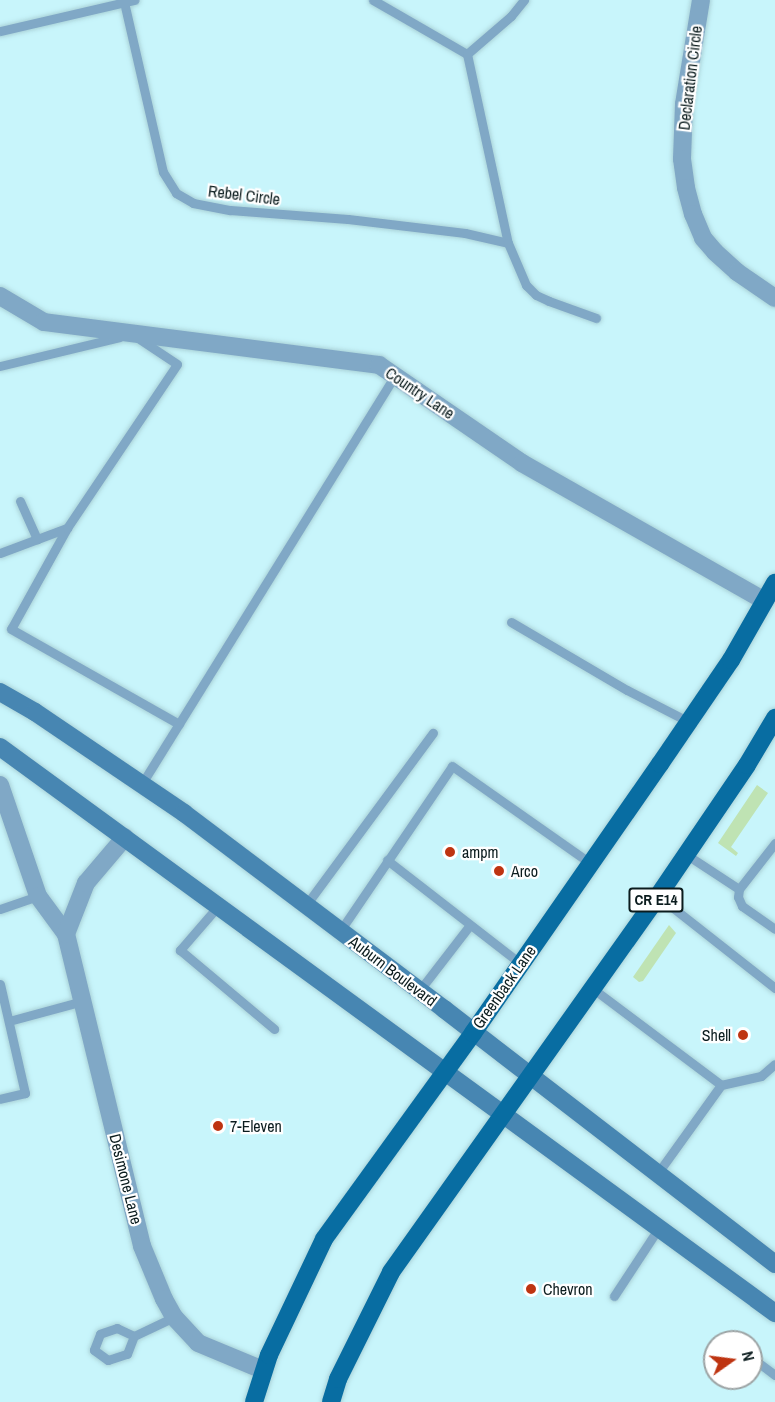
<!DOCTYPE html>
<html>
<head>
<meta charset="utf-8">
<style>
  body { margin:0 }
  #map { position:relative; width:775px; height:1402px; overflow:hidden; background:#c8f5fb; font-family:"Archivo Narrow",sans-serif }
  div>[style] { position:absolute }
  .green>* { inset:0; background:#bfe3b3 }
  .roads { filter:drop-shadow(0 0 2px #aad2d8) drop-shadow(0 0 2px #aad2d8) }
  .lane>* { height:9px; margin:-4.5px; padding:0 4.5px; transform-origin:4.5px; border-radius:4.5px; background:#80a8c6 }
  .street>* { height:18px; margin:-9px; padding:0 9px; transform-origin:9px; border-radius:9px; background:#80a8c6 }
  .secondary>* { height:18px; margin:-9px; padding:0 9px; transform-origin:9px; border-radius:9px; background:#4786b2 }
  .primary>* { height:18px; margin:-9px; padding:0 9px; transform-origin:9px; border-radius:9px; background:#086da2 }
  .dots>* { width:16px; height:16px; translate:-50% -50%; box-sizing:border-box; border:3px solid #fff; border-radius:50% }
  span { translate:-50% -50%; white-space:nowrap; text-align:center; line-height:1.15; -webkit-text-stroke:4.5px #fff; paint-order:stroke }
  .shield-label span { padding:2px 4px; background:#fff; border:2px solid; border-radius:4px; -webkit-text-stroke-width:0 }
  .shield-label { font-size:15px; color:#0b1c1e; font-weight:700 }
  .street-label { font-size:16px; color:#0b1c1e }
  .poi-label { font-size:16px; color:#0b1c1e }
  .left { translate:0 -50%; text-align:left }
  .right { translate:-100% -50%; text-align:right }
  .north { position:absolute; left:703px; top:1330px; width:60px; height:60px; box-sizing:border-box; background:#fff; border:2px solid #9da4a5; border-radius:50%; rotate:76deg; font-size:16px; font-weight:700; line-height:24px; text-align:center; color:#0b1c1e }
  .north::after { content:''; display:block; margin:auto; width:21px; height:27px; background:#be3411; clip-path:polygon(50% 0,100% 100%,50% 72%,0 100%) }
</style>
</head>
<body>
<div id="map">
  <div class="green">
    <div style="clip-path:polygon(757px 785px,768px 793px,731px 847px,738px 853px,736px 856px,718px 843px)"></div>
    <div style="clip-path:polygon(669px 925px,676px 933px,643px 981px,639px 982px,633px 977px)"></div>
  </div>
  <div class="roads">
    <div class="lane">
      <div style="left:373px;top:0;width:108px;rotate:29.9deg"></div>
      <div style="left:124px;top:2px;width:174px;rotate:77.1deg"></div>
      <div style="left:163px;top:172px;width:25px;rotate:58deg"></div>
      <div style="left:176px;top:193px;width:20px;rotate:30deg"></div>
      <div style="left:193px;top:203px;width:38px;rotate:11deg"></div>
      <div style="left:230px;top:210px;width:118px;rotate:4.4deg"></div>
      <div style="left:348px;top:219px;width:118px;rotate:6.8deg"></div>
      <div style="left:465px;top:233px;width:44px;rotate:13.1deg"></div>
      <div style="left:0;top:31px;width:138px;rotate:-13deg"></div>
      <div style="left:467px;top:54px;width:193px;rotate:77.8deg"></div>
      <div style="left:508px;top:243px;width:46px;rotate:66.8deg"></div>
      <div style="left:526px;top:285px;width:14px;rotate:45deg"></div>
      <div style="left:536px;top:295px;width:14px;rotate:25deg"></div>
      <div style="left:549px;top:301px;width:50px;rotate:19.9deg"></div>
      <div style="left:467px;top:54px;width:58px;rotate:-40.8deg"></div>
      <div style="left:511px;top:16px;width:21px;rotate:-51deg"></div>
      <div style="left:0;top:366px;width:123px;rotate:-13.6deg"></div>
      <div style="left:20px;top:501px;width:42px;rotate:65.9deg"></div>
      <div style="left:67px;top:528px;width:115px;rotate:119deg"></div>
      <div style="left:11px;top:629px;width:193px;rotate:29.5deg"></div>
      <div style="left:0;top:553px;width:72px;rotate:-20.5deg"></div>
      <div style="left:67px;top:528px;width:197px;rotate:-56.1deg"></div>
      <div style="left:177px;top:364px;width:47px;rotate:-146.3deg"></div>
      <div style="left:511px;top:622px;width:134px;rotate:30.4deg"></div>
      <div style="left:627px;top:690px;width:70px;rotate:27.3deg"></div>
      <div style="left:141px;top:785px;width:481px;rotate:-58.2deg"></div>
      <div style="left:775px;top:843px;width:58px;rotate:128deg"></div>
      <div style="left:739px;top:889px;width:8px;rotate:97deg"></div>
      <div style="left:738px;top:897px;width:10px;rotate:66deg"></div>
      <div style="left:742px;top:906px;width:40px;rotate:34.9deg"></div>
      <div style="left:687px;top:855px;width:62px;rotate:33.2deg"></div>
      <div style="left:387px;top:860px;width:168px;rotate:37.8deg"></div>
      <div style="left:658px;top:896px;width:149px;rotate:38.2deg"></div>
      <div style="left:219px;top:905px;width:60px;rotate:130.9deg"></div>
      <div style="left:180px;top:950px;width:123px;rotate:40deg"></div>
      <div style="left:306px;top:905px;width:214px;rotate:-53.6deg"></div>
      <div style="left:0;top:909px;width:40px;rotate:-18.9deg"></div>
      <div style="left:340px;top:931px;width:199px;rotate:-55.8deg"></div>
      <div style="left:452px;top:766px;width:169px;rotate:35.1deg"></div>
      <div style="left:0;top:984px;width:112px;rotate:77.1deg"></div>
      <div style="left:25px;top:1093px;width:26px;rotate:167deg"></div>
      <div style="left:592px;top:988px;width:161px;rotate:36.9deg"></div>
      <div style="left:721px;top:1085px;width:110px;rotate:125.7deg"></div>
      <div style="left:419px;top:991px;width:83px;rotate:-52.3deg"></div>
      <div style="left:9px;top:1021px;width:77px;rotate:-15.1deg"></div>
      <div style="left:721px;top:1085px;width:41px;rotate:-12.7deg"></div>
      <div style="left:761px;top:1076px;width:18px;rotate:-41deg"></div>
      <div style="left:614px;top:1296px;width:80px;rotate:-56.7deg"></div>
      <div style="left:134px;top:1336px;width:19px;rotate:-155deg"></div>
      <div style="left:117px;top:1328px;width:18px;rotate:161deg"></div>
      <div style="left:100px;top:1334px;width:17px;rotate:111deg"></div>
      <div style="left:94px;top:1350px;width:17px;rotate:36deg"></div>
      <div style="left:108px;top:1360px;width:20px;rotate:-18deg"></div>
      <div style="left:127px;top:1354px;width:19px;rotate:-69deg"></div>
      <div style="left:134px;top:1336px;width:44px;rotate:-25.4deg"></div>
      <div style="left:730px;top:1341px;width:1px;rotate:90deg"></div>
      <div style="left:751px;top:1357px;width:30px;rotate:37deg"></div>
    </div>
    <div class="street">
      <div style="left:701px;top:0;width:105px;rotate:99.3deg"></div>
      <div style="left:684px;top:104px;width:55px;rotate:92.1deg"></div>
      <div style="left:682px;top:159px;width:29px;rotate:82deg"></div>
      <div style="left:686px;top:188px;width:27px;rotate:75deg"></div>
      <div style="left:693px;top:214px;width:26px;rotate:67deg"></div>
      <div style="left:703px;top:238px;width:18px;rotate:49deg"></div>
      <div style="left:715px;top:252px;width:30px;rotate:42deg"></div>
      <div style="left:737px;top:272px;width:46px;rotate:34.4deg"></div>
      <div style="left:0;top:296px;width:51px;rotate:30.6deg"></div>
      <div style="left:44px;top:322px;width:338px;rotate:7.3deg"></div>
      <div style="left:379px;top:365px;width:173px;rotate:34.4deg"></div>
      <div style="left:522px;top:463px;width:279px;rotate:29.6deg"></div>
      <div style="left:0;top:785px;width:117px;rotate:71.1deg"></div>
      <div style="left:38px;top:896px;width:47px;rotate:53.6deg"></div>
      <div style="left:66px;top:934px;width:321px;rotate:76.3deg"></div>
      <div style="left:142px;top:1246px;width:57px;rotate:67.5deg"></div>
      <div style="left:164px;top:1299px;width:21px;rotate:61deg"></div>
      <div style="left:174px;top:1317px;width:35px;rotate:47deg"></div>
      <div style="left:198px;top:1343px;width:70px;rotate:22.6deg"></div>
      <div style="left:66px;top:934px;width:55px;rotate:-68.6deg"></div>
      <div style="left:86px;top:883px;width:60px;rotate:-49.7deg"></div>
    </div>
    <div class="secondary">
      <div style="left:0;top:692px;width:40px;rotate:29.7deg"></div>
      <div style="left:35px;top:712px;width:180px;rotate:34.1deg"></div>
      <div style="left:184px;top:813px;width:326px;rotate:37deg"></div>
      <div style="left:444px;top:1009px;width:418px;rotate:37.6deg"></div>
      <div style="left:0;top:747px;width:960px;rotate:36.14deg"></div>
    </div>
    <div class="primary">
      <div style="left:254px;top:1402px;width:49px;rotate:-72.3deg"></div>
      <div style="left:269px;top:1355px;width:128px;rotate:-64.6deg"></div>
      <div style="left:324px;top:1239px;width:254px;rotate:-54.1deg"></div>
      <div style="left:473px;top:1033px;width:328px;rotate:-55.2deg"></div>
      <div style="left:660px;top:764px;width:126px;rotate:-55.7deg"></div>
      <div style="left:731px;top:660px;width:89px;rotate:-60.3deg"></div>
      <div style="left:331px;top:1402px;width:24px;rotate:-73deg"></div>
      <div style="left:338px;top:1379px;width:119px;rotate:-63.6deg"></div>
      <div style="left:391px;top:1272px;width:461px;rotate:-54.6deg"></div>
      <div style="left:658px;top:896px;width:158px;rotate:-55.8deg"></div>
      <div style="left:747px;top:765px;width:55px;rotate:-59.2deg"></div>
    </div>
  </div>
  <div class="dots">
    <div style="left:450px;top:852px;background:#be3411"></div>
    <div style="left:499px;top:871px;background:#be3411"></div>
    <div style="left:743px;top:1035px;background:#be3411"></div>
    <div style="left:218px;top:1126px;background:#be3411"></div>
    <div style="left:531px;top:1289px;background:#be3411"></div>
  </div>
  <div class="shield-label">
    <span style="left:656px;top:900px">CR E14</span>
  </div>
  <div class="street-label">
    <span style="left:690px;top:78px;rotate:-83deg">Declaration Circle</span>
    <span style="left:244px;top:195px;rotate:7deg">Rebel Circle</span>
    <span style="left:420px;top:393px;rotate:34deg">Country Lane</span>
    <span style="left:393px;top:971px;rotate:37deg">Auburn Boulevard</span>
    <span style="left:504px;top:987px;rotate:-55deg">Greenback Lane</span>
    <span style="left:126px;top:1179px;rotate:76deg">Desimone Lane</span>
  </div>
  <div class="poi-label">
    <span class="left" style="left:462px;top:852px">ampm</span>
    <span class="left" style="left:511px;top:871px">Arco</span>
    <span class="right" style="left:731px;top:1035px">Shell</span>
    <span class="left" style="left:230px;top:1126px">7-Eleven</span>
    <span class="left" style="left:543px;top:1289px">Chevron</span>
  </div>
  <div class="north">N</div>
</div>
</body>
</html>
